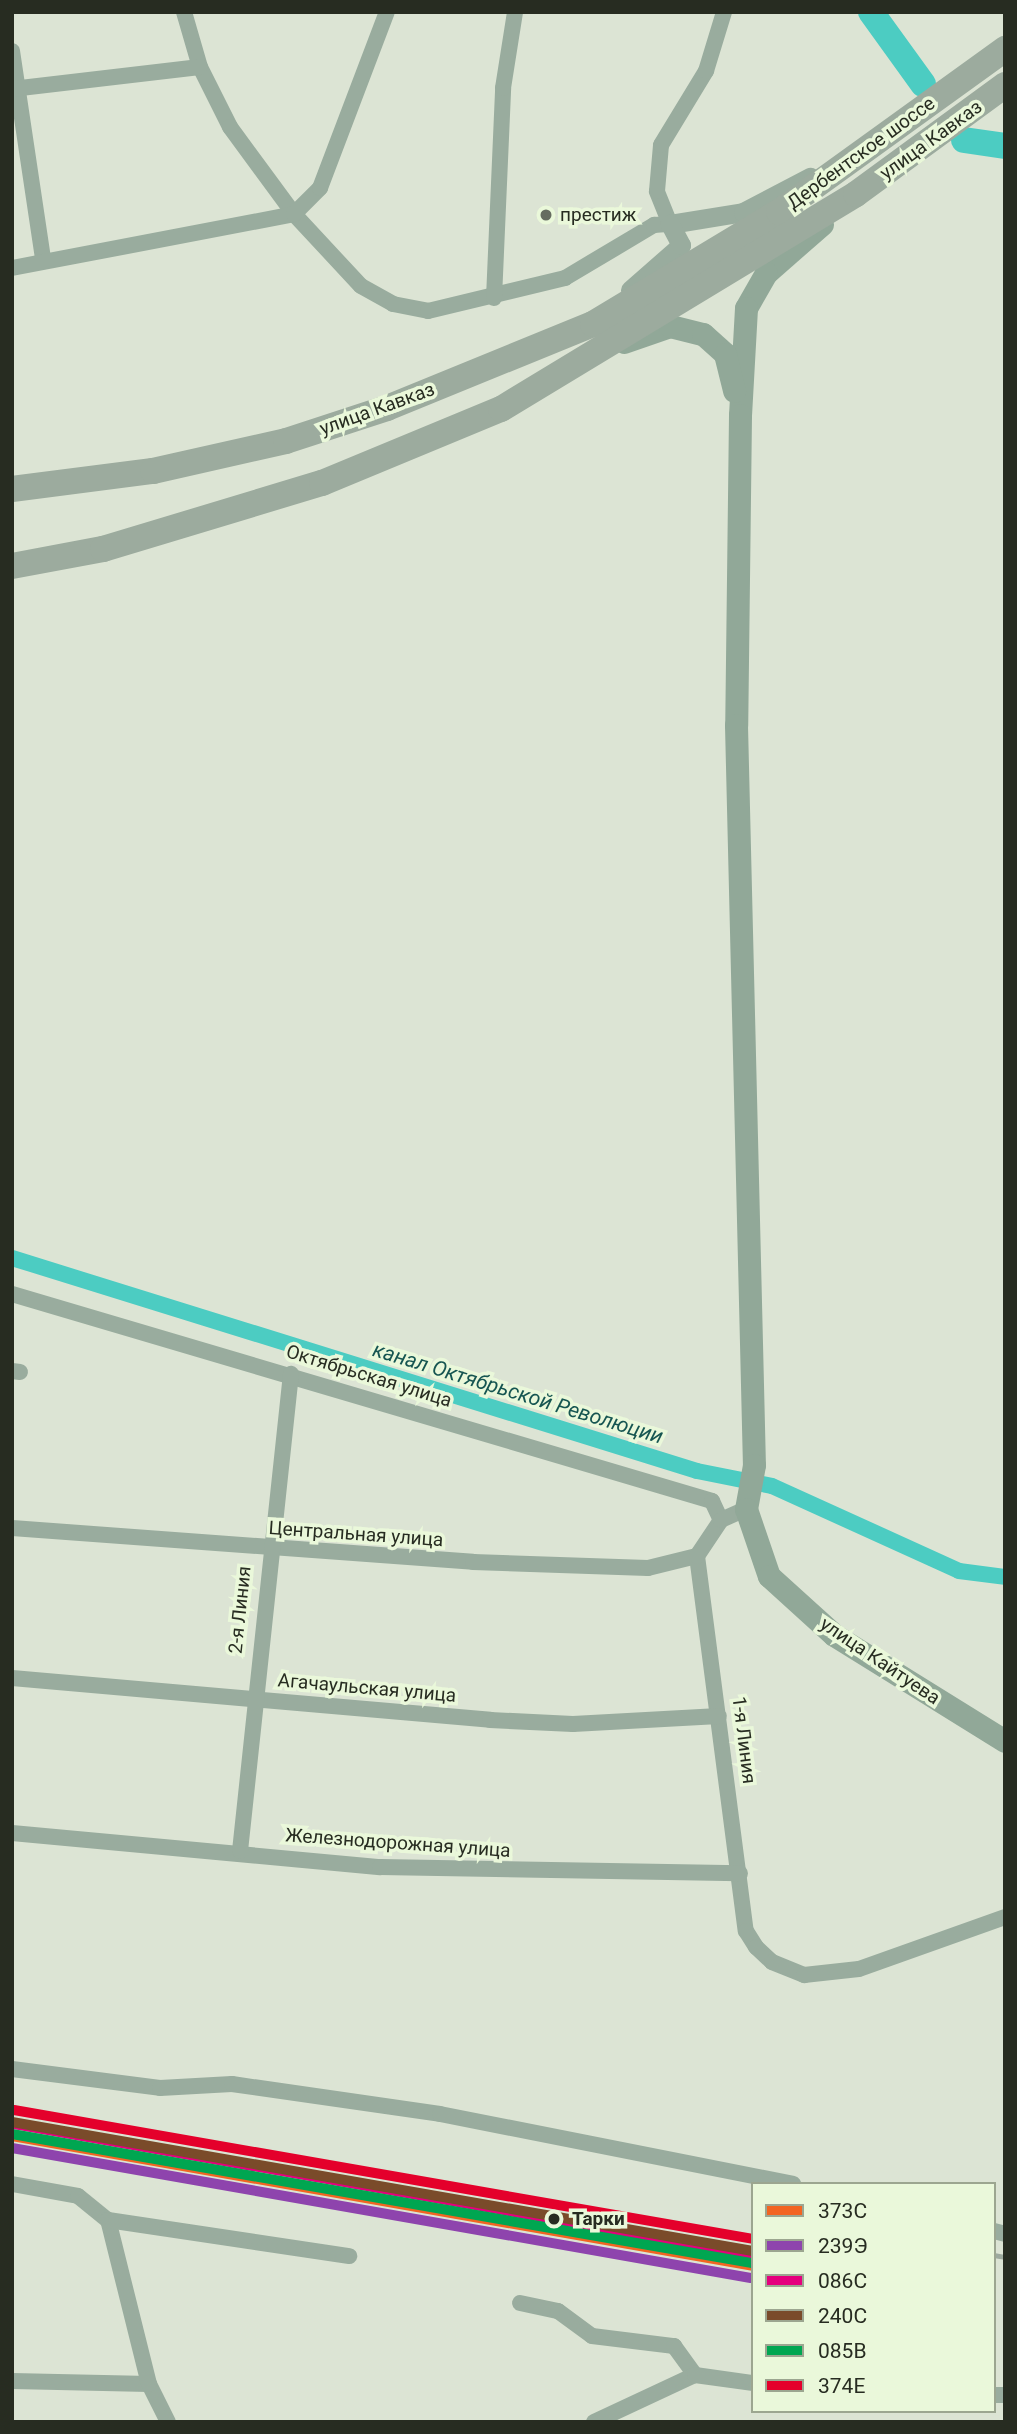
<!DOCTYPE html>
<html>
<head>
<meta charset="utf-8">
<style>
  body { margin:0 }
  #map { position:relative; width:1017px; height:2434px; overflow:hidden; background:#dce4d4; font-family:Roboto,sans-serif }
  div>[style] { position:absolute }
  .canal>* { height:16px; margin:-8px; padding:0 8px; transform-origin:8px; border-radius:8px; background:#4cccc2 }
  .river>* { height:26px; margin:-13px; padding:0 13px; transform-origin:13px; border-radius:13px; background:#4cccc2 }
  .minor>* { height:16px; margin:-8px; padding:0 8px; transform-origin:8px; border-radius:8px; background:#99ac9e }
  .tertiary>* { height:19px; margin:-9.5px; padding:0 9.5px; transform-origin:9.5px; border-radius:9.5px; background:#99ac9e }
  .secondary>* { height:23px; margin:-11.5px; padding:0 11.5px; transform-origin:11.5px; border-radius:11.5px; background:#91a898 }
  .trunk>* { height:26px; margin:-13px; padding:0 13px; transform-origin:13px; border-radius:13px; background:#9cab9e }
  .rail>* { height:4.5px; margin-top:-2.25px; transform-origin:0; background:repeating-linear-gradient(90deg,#9daa9e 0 14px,transparent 0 21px) }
  .rail-1>* { height:10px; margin:-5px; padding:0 5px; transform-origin:5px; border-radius:5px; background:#f26522 }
  .rail-2>* { height:10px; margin:-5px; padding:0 5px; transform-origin:5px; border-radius:5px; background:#8e44ad }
  .rail-3>* { height:10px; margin:-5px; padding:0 5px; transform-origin:5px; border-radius:5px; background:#e5007d }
  .rail-4>* { height:10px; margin:-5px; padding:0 5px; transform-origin:5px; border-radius:5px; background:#7a4b2a }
  .rail-5>* { height:10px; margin:-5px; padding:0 5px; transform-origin:5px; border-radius:5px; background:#00a651 }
  .rail-6>* { height:10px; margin:-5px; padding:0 5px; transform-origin:5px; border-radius:5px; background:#e4002b }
  .dots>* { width:19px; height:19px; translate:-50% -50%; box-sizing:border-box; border:4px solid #eaf8da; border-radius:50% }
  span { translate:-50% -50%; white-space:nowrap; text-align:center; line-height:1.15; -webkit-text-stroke:7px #eaf8da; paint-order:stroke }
  .street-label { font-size:19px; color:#272c21 }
  .poi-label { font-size:19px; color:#272c21 }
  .left { translate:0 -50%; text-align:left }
  .stop-label { font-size:19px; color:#272c21; font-weight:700 }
  .water-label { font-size:21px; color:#165551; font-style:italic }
  .frame { position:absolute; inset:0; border:14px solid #272c21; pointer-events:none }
  .legend { position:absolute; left:751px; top:2182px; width:245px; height:231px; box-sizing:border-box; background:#eaf8da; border:2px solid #9ca690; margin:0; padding:9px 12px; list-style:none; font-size:21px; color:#272c21 }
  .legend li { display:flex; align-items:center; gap:14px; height:35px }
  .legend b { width:35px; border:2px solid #9ca690 }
</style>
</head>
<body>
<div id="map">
  <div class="canal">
    <div style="left:12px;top:1258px;width:717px;rotate:17.27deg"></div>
    <div style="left:697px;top:1471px;width:76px;rotate:11.3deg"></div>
    <div style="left:772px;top:1486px;width:205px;rotate:24.4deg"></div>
    <div style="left:959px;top:1571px;width:46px;rotate:7.4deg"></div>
  </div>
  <div class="river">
    <div style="left:871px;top:12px;width:89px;rotate:54.2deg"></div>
    <div style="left:964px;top:140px;width:41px;rotate:8.3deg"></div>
  </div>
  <div class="minor">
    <div style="left:184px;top:12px;width:57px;rotate:73.8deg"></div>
    <div style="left:200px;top:67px;width:67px;rotate:63.4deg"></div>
    <div style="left:230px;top:127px;width:108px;rotate:53.7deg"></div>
    <div style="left:294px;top:214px;width:98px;rotate:47.1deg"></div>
    <div style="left:361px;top:286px;width:37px;rotate:29deg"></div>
    <div style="left:393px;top:304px;width:36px;rotate:11deg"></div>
    <div style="left:428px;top:311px;width:141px;rotate:-13.5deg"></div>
    <div style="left:565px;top:278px;width:104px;rotate:-30.8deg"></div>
    <div style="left:654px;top:225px;width:16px;rotate:-4deg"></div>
    <div style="left:670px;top:224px;width:35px;rotate:-112deg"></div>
    <div style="left:657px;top:191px;width:46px;rotate:-85deg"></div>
    <div style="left:661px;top:145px;width:87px;rotate:-58.7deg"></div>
    <div style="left:706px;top:71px;width:62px;rotate:-73deg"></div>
    <div style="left:12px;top:51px;width:209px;rotate:81.5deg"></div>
    <div style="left:12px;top:89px;width:189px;rotate:-6.7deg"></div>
    <div style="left:12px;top:268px;width:287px;rotate:-10.8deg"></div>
    <div style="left:294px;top:214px;width:37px;rotate:-45deg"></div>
    <div style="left:320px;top:188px;width:188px;rotate:-69.2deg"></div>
    <div style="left:494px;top:298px;width:210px;rotate:-87.5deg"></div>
    <div style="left:503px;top:88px;width:77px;rotate:-81deg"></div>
    <div style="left:12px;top:1294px;width:730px;rotate:16.47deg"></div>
    <div style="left:712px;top:1501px;width:21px;rotate:65deg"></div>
    <div style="left:12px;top:1371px;width:8px;rotate:7deg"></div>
    <div style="left:12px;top:1528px;width:462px;rotate:4.2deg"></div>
    <div style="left:473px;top:1562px;width:175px;rotate:2deg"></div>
    <div style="left:648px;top:1568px;width:50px;rotate:-13.8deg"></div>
    <div style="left:697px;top:1556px;width:378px;rotate:82.6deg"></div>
    <div style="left:746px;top:1931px;width:19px;rotate:58deg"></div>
    <div style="left:756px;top:1947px;width:22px;rotate:43deg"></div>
    <div style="left:772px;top:1962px;width:35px;rotate:22deg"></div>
    <div style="left:804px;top:1975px;width:55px;rotate:-6.2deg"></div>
    <div style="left:859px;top:1969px;width:155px;rotate:-19.6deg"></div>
    <div style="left:697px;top:1556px;width:43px;rotate:-56.3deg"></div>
    <div style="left:721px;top:1520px;width:27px;rotate:-24deg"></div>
    <div style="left:12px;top:1678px;width:480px;rotate:5deg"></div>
    <div style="left:490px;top:1720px;width:83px;rotate:2.8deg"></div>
    <div style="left:573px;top:1724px;width:146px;rotate:-3.1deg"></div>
    <div style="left:12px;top:1833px;width:370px;rotate:5.3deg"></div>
    <div style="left:380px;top:1867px;width:360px;rotate:1deg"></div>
    <div style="left:240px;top:1851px;width:480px;rotate:-83.9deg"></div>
    <div style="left:12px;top:2069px;width:149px;rotate:7.3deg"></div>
    <div style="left:160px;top:2088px;width:72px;rotate:-3.2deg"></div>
    <div style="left:232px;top:2084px;width:210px;rotate:8.2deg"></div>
    <div style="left:440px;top:2114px;width:360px;rotate:11.2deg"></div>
    <div style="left:12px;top:2184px;width:67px;rotate:10.3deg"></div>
    <div style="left:78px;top:2196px;width:38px;rotate:39deg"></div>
    <div style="left:994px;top:2231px;width:11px;rotate:15deg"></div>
    <div style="left:520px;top:2303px;width:39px;rotate:12deg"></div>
    <div style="left:558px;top:2311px;width:42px;rotate:36.3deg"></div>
    <div style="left:592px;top:2336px;width:83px;rotate:7deg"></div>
    <div style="left:674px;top:2346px;width:36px;rotate:54deg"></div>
    <div style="left:12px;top:2381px;width:137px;rotate:1.3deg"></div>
    <div style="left:994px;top:2395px;width:11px"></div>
    <div style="left:168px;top:2422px;width:42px;rotate:-116.6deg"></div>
    <div style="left:149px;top:2384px;width:169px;rotate:-104deg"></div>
    <div style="left:108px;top:2220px;width:244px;rotate:8.5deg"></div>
    <div style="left:594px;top:2422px;width:111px;rotate:-25deg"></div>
    <div style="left:695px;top:2375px;width:59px;rotate:7.9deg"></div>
  </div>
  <div class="tertiary">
    <div style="left:670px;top:224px;width:74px;rotate:-9.3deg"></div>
    <div style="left:743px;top:212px;width:76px;rotate:-27.6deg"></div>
    <div style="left:630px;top:290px;width:68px;rotate:-41.4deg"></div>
    <div style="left:681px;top:245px;width:24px;rotate:-118deg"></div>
  </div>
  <div class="secondary">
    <div style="left:822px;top:224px;width:74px;rotate:138.8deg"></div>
    <div style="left:766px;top:273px;width:40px;rotate:119.7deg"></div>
    <div style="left:746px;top:308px;width:107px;rotate:93.2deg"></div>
    <div style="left:740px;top:415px;width:310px;rotate:90.7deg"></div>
    <div style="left:736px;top:725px;width:740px;rotate:88.61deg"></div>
    <div style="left:754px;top:1465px;width:45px;rotate:100.3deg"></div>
    <div style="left:746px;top:1509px;width:71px;rotate:71.1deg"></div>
    <div style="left:769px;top:1576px;width:88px;rotate:42.2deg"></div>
    <div style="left:834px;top:1635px;width:201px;rotate:31.8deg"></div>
    <div style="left:624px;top:342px;width:49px;rotate:-19.2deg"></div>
    <div style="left:670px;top:326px;width:34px;rotate:14deg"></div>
    <div style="left:703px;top:334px;width:30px;rotate:42deg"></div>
    <div style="left:725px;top:354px;width:38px;rotate:76deg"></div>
  </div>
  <div class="trunk">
    <div style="left:12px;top:489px;width:142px;rotate:-7.3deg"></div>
    <div style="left:153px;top:471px;width:136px;rotate:-12.7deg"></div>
    <div style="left:286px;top:441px;width:106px;rotate:-18.1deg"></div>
    <div style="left:387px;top:408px;width:222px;rotate:-22.2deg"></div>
    <div style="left:593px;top:324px;width:217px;rotate:-31.1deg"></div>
    <div style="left:779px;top:212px;width:279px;rotate:-35.8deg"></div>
    <div style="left:12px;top:566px;width:93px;rotate:-10.6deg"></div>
    <div style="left:103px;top:549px;width:229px;rotate:-16.8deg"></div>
    <div style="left:322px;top:483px;width:194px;rotate:-22.5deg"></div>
    <div style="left:501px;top:409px;width:415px;rotate:-31.2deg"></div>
    <div style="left:856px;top:194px;width:185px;rotate:-36.2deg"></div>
  </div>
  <div class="rail">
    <div style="left:994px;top:2255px;width:11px;rotate:10deg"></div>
  </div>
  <div class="rail-1">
    <div style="left:12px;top:2136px;width:752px;rotate:9.95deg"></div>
  </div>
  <div class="rail-2">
    <div style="left:12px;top:2148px;width:750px;rotate:9.98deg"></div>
  </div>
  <div class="rail-3">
    <div style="left:14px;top:2124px;width:750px;rotate:9.98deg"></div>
  </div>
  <div class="rail-4">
    <div style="left:12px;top:2122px;width:752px;rotate:9.88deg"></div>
  </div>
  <div class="rail-5">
    <div style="left:12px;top:2134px;width:750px;rotate:9.9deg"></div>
  </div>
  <div class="rail-6">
    <div style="left:14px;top:2110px;width:750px;rotate:9.9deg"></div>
  </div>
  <div class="dots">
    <div style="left:546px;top:215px;background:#666c60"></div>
    <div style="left:554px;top:2219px;background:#272c21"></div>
  </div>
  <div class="street-label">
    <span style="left:931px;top:140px;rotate:-36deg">улица Кавказ</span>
    <span style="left:861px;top:153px;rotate:-36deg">Дербентское шоссе</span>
    <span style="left:377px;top:409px;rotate:-20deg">улица Кавказ</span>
    <span style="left:369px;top:1376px;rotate:17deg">Октябрьская улица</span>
    <span style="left:356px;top:1534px;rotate:4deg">Центральная улица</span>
    <span style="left:240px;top:1610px;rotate:-84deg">2-я Линия</span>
    <span style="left:880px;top:1661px;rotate:34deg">улица Кайтуева</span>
    <span style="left:367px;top:1688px;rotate:5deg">Агачаульская улица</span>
    <span style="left:744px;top:1740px;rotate:83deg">1-я Линия</span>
    <span style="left:398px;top:1843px;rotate:4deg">Железнодорожная улица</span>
  </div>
  <div class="poi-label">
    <span class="left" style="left:560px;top:215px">престиж</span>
  </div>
  <div class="stop-label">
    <span class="left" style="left:572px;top:2219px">Тарки</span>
  </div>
  <div class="water-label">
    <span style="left:518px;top:1393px;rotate:17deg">канал Октябрьской Революции</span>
  </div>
  <div class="frame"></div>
  <ul class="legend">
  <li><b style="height:9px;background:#f26522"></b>373C</li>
  <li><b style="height:9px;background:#8e44ad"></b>239Э</li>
  <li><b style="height:9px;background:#e5007d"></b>086С</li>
  <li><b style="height:9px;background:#7a4b2a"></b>240С</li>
  <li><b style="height:9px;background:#00a651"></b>085В</li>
  <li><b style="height:9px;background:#e4002b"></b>374Е</li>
  </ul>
</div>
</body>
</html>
